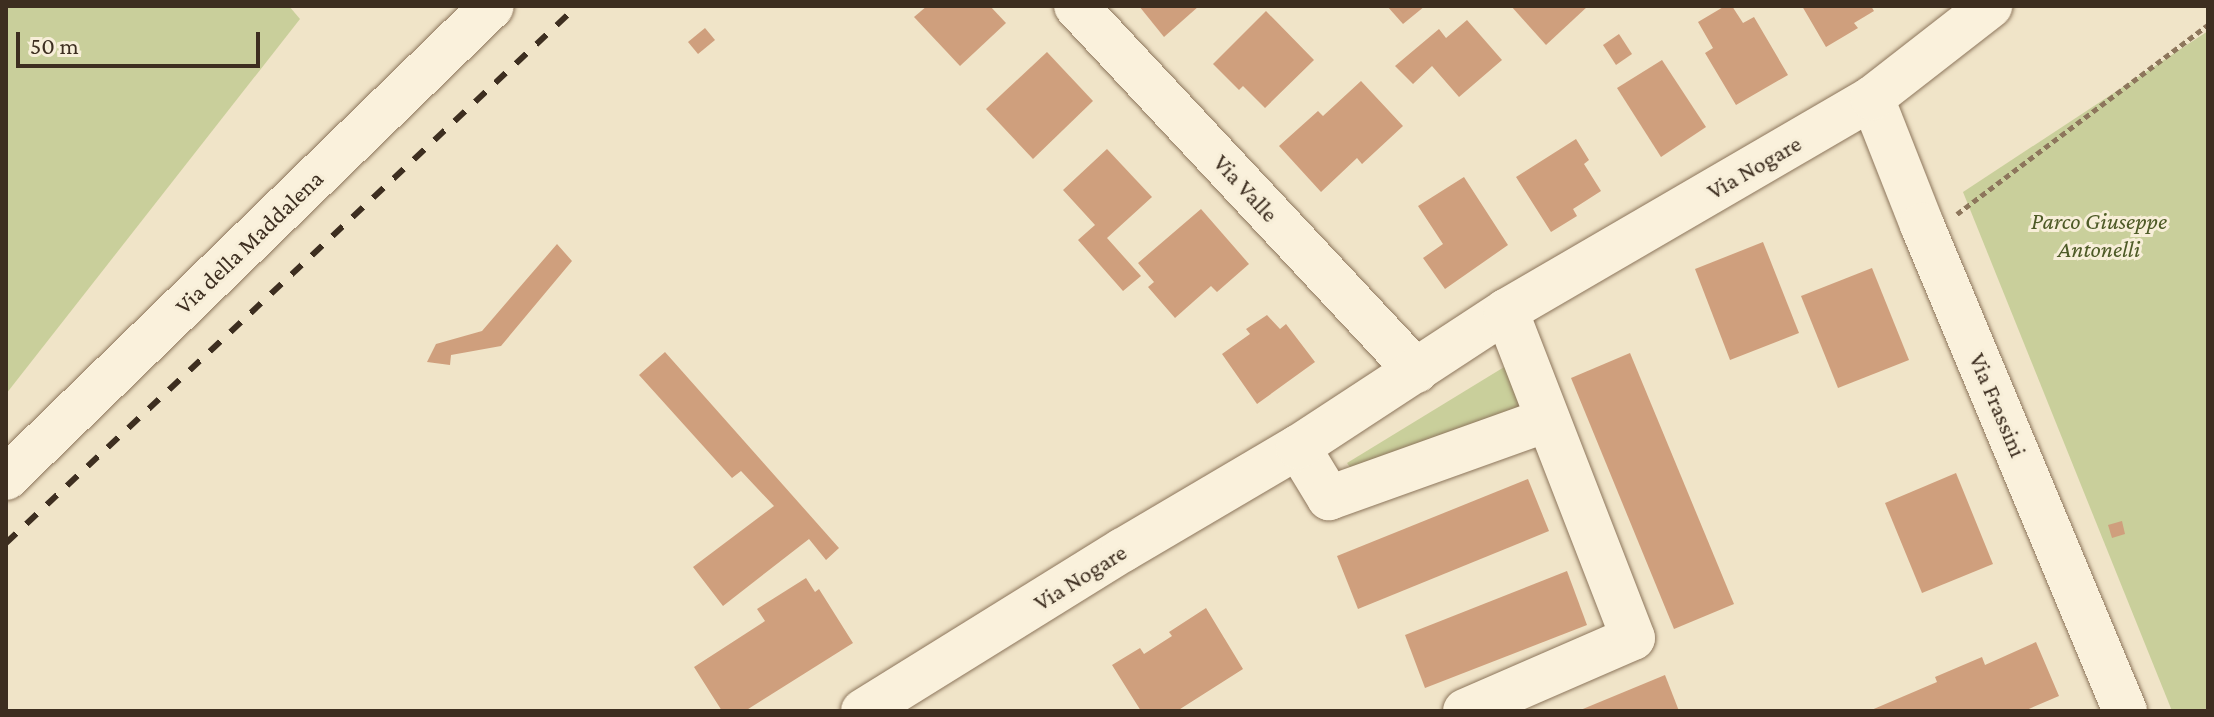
<!DOCTYPE html>
<html>
<head>
<meta charset="utf-8">
<style>
  body { margin:0 }
  #map { position:relative; width:2214px; height:717px; overflow:hidden; background:#f0e4c8; font-family:"Crimson Pro",serif }
  div>[style] { position:absolute }
  .green>* { inset:0; background:#c9cf9b }
  .building>* { inset:0; background:#cf9f7d }
  .path>* { height:5px; margin-top:-2.5px; transform-origin:0; background:repeating-linear-gradient(90deg,#8d765c 0 6px,transparent 0 10px) }
  .roads { filter:drop-shadow(0 0 2px #8d765c) drop-shadow(0 0 2px #8d765c) }
  .minor>* { height:44px; margin:-22px; padding:0 22px; transform-origin:22px; border-radius:22px; background:#faf1dc }
  .rail>* { height:6px; margin-top:-3px; transform-origin:0; background:repeating-linear-gradient(90deg,#3d2e20 0 14px,transparent 0 28px) }
  span { translate:-50% -50%; white-space:nowrap; text-align:center; line-height:1.15; -webkit-text-stroke:6px #f7eed8; paint-order:stroke }
  .street-label { font-size:24px; color:#3d2e20 }
  .park-label { font-size:24px; color:#4d5a26; font-style:italic }
  .frame { position:absolute; inset:0; border:8px solid #3d2e20; pointer-events:none }
  .scale { position:absolute; left:16px; top:32px; width:244px; height:36px; box-sizing:border-box; border:4px solid #3d2e20; border-top:0; padding-left:10px; font-size:24px; line-height:28px; white-space:nowrap; color:#3d2e20; -webkit-text-stroke:6px #f7eed8; paint-order:stroke }
</style>
</head>
<body>
<div id="map">
  <div class="green">
    <div style="clip-path:polygon(6px 6px,289px 6px,300px 19px,6px 394px)"></div>
    <div style="clip-path:polygon(2208px 31px,2208px 711px,2172px 711px,1963px 192px)"></div>
    <div style="clip-path:polygon(1514px 361px,1529px 404px,1355px 474px,1347px 463px)"></div>
  </div>
  <div class="building">
    <div style="clip-path:polygon(927px 6px,990px 6px,1006px 23px,960px 66px,914px 17px)"></div>
    <div style="clip-path:polygon(1139px 6px,1199px 6px,1164px 37px)"></div>
    <div style="clip-path:polygon(1387px 6px,1425px 6px,1403px 24px)"></div>
    <div style="clip-path:polygon(1511px 6px,1588px 6px,1546px 45px)"></div>
    <div style="clip-path:polygon(1725px 6px,1732px 6px,1743px 23px,1754px 17px,1788px 75px,1736px 105px,1705px 53px,1713px 48px,1698px 22px)"></div>
    <div style="clip-path:polygon(1802px 6px,1871px 6px,1874px 11px,1854px 23px,1858px 28px,1826px 47px)"></div>
    <div style="clip-path:polygon(1266px 11px,1314px 60px,1265px 108px,1243px 86px,1239px 90px,1213px 64px)"></div>
    <div style="clip-path:polygon(1467px 20px,1502px 60px,1459px 97px,1432px 66px,1413px 84px,1395px 66px,1439px 29px,1446px 38px)"></div>
    <div style="clip-path:polygon(705px 28px,715px 40px,698px 54px,688px 42px)"></div>
    <div style="clip-path:polygon(1619px 34px,1632px 54px,1616px 65px,1603px 45px)"></div>
    <div style="clip-path:polygon(1047px 52px,1093px 101px,1033px 159px,986px 109px)"></div>
    <div style="clip-path:polygon(1662px 60px,1706px 127px,1661px 157px,1617px 88px)"></div>
    <div style="clip-path:polygon(1361px 81px,1403px 126px,1362px 164px,1357px 158px,1321px 192px,1279px 146px,1318px 111px,1323px 116px)"></div>
    <div style="clip-path:polygon(1576px 139px,1589px 160px,1584px 164px,1601px 191px,1573px 209px,1577px 216px,1551px 232px,1516px 177px)"></div>
    <div style="clip-path:polygon(1107px 149px,1152px 197px,1107px 238px,1141px 276px,1123px 291px,1078px 240px,1095px 225px,1063px 190px)"></div>
    <div style="clip-path:polygon(1464px 177px,1508px 245px,1445px 289px,1423px 258px,1443px 244px,1418px 206px)"></div>
    <div style="clip-path:polygon(1201px 209px,1249px 264px,1217px 292px,1211px 286px,1175px 318px,1148px 287px,1154px 282px,1138px 263px)"></div>
    <div style="clip-path:polygon(1763px 242px,1799px 333px,1730px 360px,1695px 269px)"></div>
    <div style="clip-path:polygon(557px 244px,572px 261px,501px 346px,451px 355px,450px 365px,427px 362px,436px 344px,482px 331px)"></div>
    <div style="clip-path:polygon(1872px 268px,1909px 360px,1838px 388px,1801px 296px)"></div>
    <div style="clip-path:polygon(1267px 315px,1280px 329px,1286px 324px,1315px 362px,1257px 404px,1222px 354px,1250px 334px,1246px 329px)"></div>
    <div style="clip-path:polygon(665px 352px,839px 548px,826px 560px,809px 539px,723px 606px,693px 567px,774px 506px,741px 471px,732px 478px,639px 375px)"></div>
    <div style="clip-path:polygon(1630px 353px,1734px 604px,1674px 629px,1571px 378px)"></div>
    <div style="clip-path:polygon(1956px 473px,1993px 564px,1922px 593px,1885px 503px)"></div>
    <div style="clip-path:polygon(1528px 479px,1549px 531px,1358px 609px,1337px 556px)"></div>
    <div style="clip-path:polygon(2122px 521px,2125px 534px,2112px 538px,2108px 525px)"></div>
    <div style="clip-path:polygon(1567px 571px,1587px 625px,1425px 688px,1405px 635px)"></div>
    <div style="clip-path:polygon(806px 578px,815px 592px,819px 589px,853px 643px,745px 711px,722px 711px,694px 667px,765px 621px,757px 609px)"></div>
    <div style="clip-path:polygon(1206px 608px,1243px 669px,1177px 711px,1141px 711px,1112px 665px,1140px 648px,1144px 654px,1172px 636px,1169px 632px)"></div>
    <div style="clip-path:polygon(2036px 642px,2059px 696px,2024px 711px,1869px 711px,1937px 682px,1935px 677px,1982px 657px,1985px 665px)"></div>
    <div style="clip-path:polygon(1665px 675px,1679px 711px,1578px 711px)"></div>
  </div>
  <div class="path">
    <div style="left:1957px;top:214px;width:314px;rotate:-37deg"></div>
  </div>
  <div class="roads">
    <div class="minor">
      <div style="left:1076px;top:6px;width:499px;rotate:47deg"></div>
      <div style="left:1872px;top:98px;width:136px;rotate:68.5deg"></div>
      <div style="left:1922px;top:225px;width:527px;rotate:67.33deg"></div>
      <div style="left:1298px;top:447px;width:60px;rotate:58.7deg"></div>
      <div style="left:1329px;top:498px;width:232px;rotate:-19.7deg"></div>
      <div style="left:6px;top:478px;width:677px;rotate:-44.16deg"></div>
      <div style="left:863px;top:711px;width:306px;rotate:-31.8deg"></div>
      <div style="left:1123px;top:550px;width:203px;rotate:-30.5deg"></div>
      <div style="left:1298px;top:447px;width:249px;rotate:-33.2deg"></div>
      <div style="left:1506px;top:311px;width:423px;rotate:-30.2deg"></div>
      <div style="left:1872px;top:98px;width:150px;rotate:-37.9deg"></div>
      <div style="left:1465px;top:711px;width:183px;rotate:-23.5deg"></div>
      <div style="left:1633px;top:638px;width:351px;rotate:-111.2deg"></div>
    </div>
  </div>
  <div class="rail">
    <div style="left:6px;top:543px;width:784px;rotate:-43.24deg"></div>
  </div>
  <div class="street-label">
    <span style="left:1754px;top:167px;rotate:-30deg">Via Nogare</span>
    <span style="left:1246px;top:188px;rotate:47deg">Via Valle</span>
    <span style="left:249px;top:242px;rotate:-44deg">Via della Maddalena</span>
    <span style="left:1998px;top:405px;rotate:67deg">Via Frassini</span>
    <span style="left:1080px;top:577px;rotate:-32deg">Via Nogare</span>
  </div>
  <div class="park-label">
    <span style="left:2099px;top:235px">Parco Giuseppe<br>Antonelli</span>
  </div>
  <div class="frame"></div>
  <div class="scale">50 m</div>
</div>
</body>
</html>
